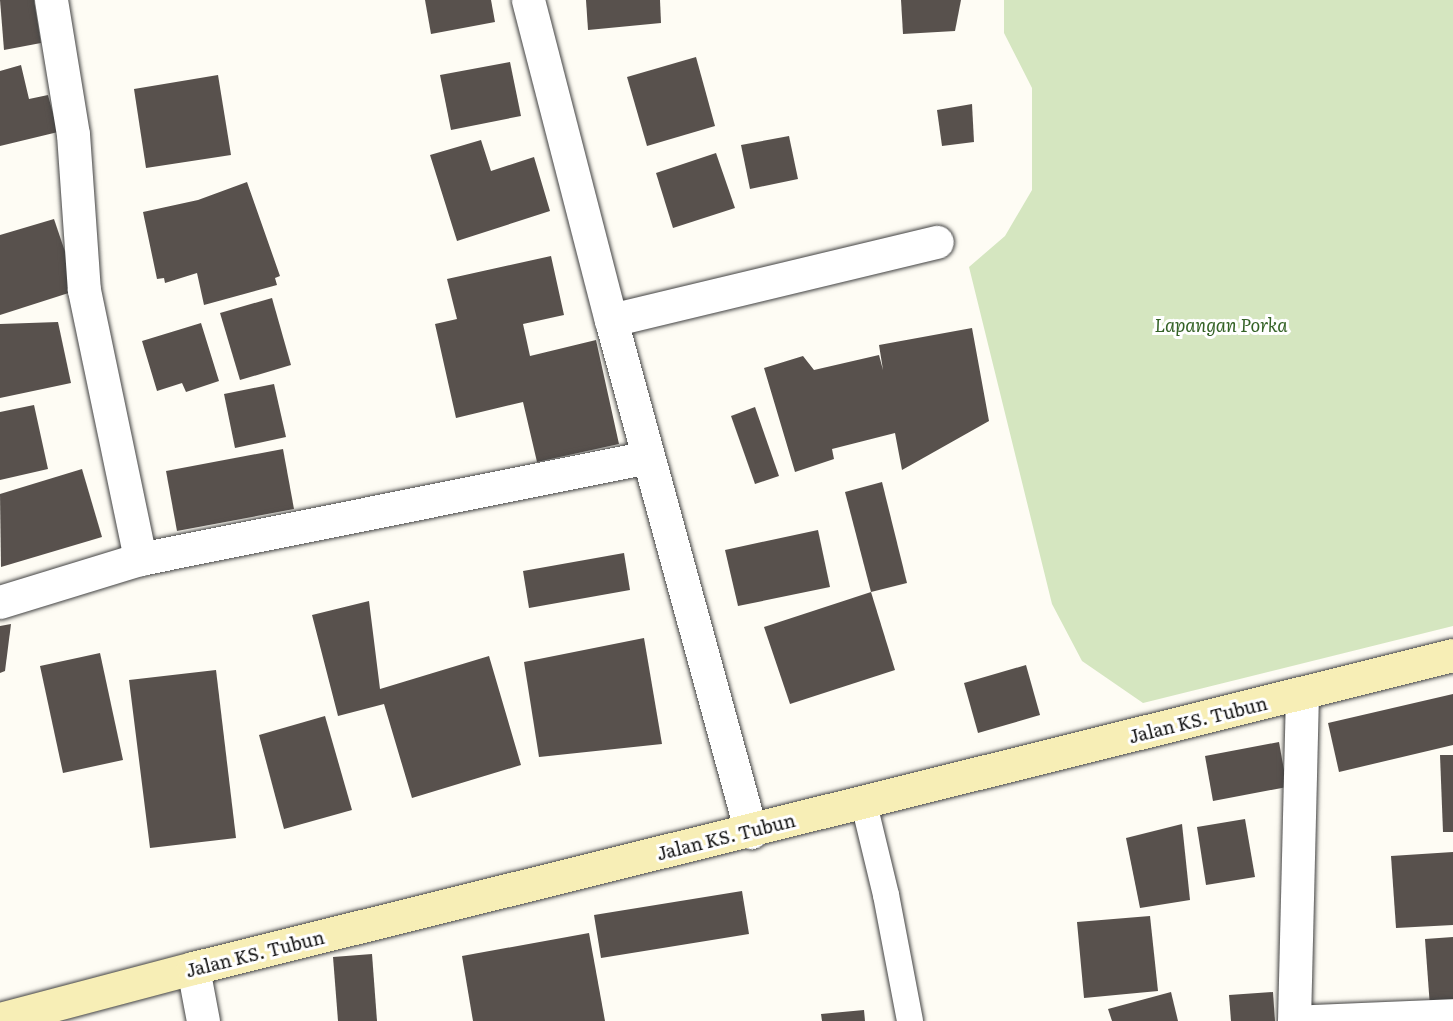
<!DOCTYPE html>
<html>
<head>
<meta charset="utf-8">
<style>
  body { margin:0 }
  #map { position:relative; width:1453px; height:1021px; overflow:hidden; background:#fefcf4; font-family:Literata,serif }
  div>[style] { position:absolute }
  .green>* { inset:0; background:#d5e6c0 }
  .building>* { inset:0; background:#58514d }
  .roads { filter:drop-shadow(0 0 2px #434343) drop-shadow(0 0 2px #434343) }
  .lane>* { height:26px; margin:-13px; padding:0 13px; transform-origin:13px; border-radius:13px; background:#fff }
  .street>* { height:33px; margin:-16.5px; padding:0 16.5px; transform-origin:16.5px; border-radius:16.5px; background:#fff }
  .secondary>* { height:33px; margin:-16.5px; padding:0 16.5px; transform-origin:16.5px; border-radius:16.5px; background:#f7eeb6 }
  span { translate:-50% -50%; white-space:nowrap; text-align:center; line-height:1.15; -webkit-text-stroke:6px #fff; paint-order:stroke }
  .park-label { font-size:18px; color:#346226; font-style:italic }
  .street-label { font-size:18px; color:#101010 }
</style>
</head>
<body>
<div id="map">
  <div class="green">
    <div style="clip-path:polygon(1004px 0,1453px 0,1453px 626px,1143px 703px,1082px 661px,1052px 604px,969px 267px,1005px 236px,1032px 190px,1032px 88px,1004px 33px)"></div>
  </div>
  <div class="building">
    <div style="clip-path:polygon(0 0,34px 0,41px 43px,4px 50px)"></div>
    <div style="clip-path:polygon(425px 0,491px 0,495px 22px,431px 34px)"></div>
    <div style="clip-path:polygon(586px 0,660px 0,661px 23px,588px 30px)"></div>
    <div style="clip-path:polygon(901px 0,961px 0,955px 31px,903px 34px)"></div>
    <div style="clip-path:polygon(696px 57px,715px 126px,647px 146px,627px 77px)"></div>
    <div style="clip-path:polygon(510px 62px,521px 116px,451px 130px,440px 75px)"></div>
    <div style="clip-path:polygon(21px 65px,29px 99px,48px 95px,58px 132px,0 146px,0 71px)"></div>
    <div style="clip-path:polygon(218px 75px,231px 155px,146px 168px,134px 89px)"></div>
    <div style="clip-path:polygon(972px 104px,974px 142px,942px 146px,937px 110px)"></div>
    <div style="clip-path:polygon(789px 136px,798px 179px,750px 189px,741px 145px)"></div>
    <div style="clip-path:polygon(481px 140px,491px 171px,534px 157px,550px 211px,457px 241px,430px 155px)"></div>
    <div style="clip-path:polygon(716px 153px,735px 208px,673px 228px,656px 173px)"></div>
    <div style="clip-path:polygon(247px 182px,280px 276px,275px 278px,277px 285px,204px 305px,197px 273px,165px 283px,164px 278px,157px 279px,143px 212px,198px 200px)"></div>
    <div style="clip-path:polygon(54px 219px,78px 290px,0 315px,0 235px)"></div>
    <div style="clip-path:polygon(551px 256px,564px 315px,523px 324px,530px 356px,596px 340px,619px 444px,537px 462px,523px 402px,456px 418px,435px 324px,457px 319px,447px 279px)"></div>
    <div style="clip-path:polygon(272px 298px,291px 365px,240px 380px,220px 313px)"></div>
    <div style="clip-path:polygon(58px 322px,71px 383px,0 398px,0 324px)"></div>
    <div style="clip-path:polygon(201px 323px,219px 381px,186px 392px,182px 383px,157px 391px,142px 341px)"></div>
    <div style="clip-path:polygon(972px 328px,989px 421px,902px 470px,895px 433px,832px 449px,834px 459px,795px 472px,764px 368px,803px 356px,814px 370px,879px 355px,883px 370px,879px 345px)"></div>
    <div style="clip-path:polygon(274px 384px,286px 437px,235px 448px,224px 394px)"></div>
    <div style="clip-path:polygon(34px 405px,48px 469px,0 480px,0 412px)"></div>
    <div style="clip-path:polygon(755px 407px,779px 476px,755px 484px,731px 416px)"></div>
    <div style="clip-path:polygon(283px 449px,294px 509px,177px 531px,166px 471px)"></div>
    <div style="clip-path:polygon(82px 469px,102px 537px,1px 567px,0 494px)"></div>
    <div style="clip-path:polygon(882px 482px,907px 583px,871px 592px,845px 492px)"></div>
    <div style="clip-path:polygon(818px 530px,830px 587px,738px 606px,725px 550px)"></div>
    <div style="clip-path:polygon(624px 553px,630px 590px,529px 608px,523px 571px)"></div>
    <div style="clip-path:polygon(871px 592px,895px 670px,790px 704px,764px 627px)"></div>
    <div style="clip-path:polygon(369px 601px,380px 689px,489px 656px,521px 765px,412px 798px,384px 704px,338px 716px,312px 615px)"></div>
    <div style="clip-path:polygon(11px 624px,5px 671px,0 673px,0 626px)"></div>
    <div style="clip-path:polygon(644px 638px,662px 744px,539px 757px,524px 662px)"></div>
    <div style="clip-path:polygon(100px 653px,123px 760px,63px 773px,40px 666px)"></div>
    <div style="clip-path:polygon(1026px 665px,1040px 715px,978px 733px,964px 683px)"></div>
    <div style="clip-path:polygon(216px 670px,236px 838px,150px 848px,129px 680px)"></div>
    <div style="clip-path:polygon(1453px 694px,1453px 745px,1339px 772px,1328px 723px)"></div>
    <div style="clip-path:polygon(325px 716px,352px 810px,284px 829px,259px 735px)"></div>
    <div style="clip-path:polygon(1279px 742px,1287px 787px,1213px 801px,1205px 756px)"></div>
    <div style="clip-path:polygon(1440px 755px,1453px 755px,1453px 832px,1443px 832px)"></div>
    <div style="clip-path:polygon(1245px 819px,1255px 877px,1206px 885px,1197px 827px)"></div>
    <div style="clip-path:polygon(1182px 824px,1190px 900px,1140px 908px,1126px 838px)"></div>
    <div style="clip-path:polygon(1453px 852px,1453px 925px,1396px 928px,1391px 856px)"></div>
    <div style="clip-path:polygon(742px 891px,749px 934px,601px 958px,594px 915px)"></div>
    <div style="clip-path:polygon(1150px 916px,1158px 991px,1084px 998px,1077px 922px)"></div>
    <div style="clip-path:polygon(589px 933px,605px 1021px,473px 1021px,462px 956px)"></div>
    <div style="clip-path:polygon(1453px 937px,1453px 1005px,1430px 1007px,1425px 939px)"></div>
    <div style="clip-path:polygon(372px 954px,377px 1021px,338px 1021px,333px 957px)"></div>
    <div style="clip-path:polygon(1171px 992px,1178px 1021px,1112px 1021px,1108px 1009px)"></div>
    <div style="clip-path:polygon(1273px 992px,1275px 1021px,1231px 1021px,1229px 995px)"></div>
    <div style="clip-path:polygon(864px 1010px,865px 1021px,822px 1021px,821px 1014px)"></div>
  </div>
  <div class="roads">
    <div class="lane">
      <div style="left:864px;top:804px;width:94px;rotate:76.4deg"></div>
      <div style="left:886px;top:895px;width:128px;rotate:79.2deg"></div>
    </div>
    <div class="street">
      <div style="left:51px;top:0;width:136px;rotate:80.7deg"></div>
      <div style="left:73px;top:134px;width:156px;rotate:86deg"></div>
      <div style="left:84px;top:290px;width:275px;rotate:78.2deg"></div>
      <div style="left:528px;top:0;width:331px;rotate:75.5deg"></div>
      <div style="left:611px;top:320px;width:531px;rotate:74.71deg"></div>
      <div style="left:611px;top:320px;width:335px;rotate:-13.5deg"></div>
      <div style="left:0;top:602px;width:146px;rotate:-17.1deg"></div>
      <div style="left:140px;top:559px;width:518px;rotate:-11.35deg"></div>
      <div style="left:193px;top:968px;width:54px;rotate:79.3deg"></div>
      <div style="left:1294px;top:1021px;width:327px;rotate:-88.6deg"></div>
      <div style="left:1312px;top:1021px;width:141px;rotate:-2.4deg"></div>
    </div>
    <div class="secondary">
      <div style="left:0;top:1019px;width:200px;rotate:-14.8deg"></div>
      <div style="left:193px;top:968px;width:1298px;rotate:-13.95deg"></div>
    </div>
  </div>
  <div class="park-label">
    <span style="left:1221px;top:325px">Lapangan Porka</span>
  </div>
  <div class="street-label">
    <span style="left:1198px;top:720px;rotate:-14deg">Jalan KS. Tubun</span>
    <span style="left:726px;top:837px;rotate:-14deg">Jalan KS. Tubun</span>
    <span style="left:255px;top:954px;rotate:-14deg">Jalan KS. Tubun</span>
  </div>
</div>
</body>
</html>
